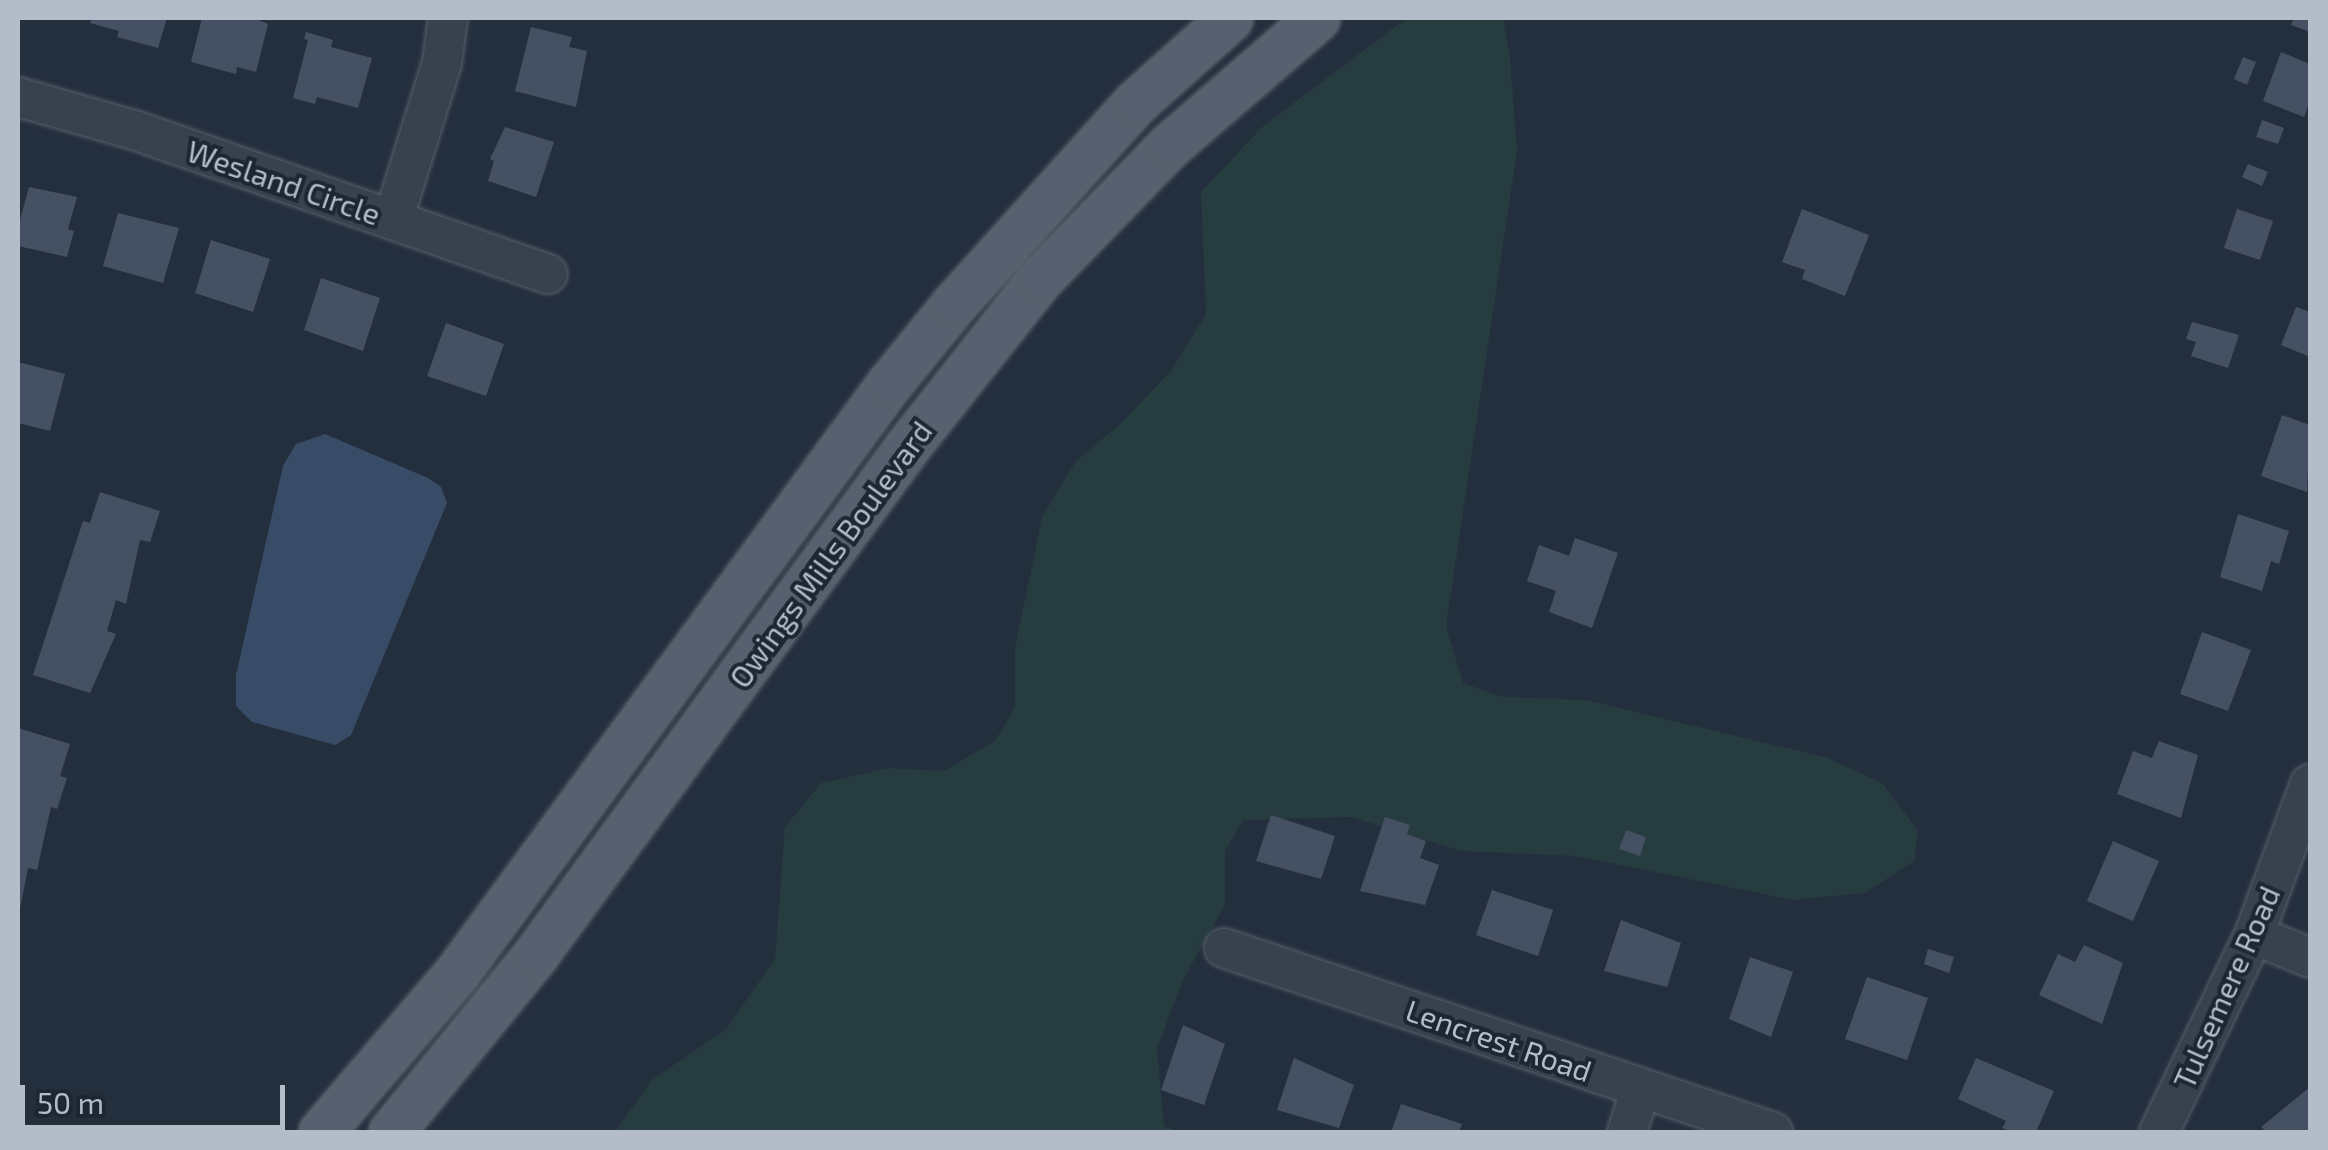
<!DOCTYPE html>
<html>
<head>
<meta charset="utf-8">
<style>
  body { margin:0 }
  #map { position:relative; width:2328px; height:1150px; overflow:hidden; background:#242f3e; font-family:"Exo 2",sans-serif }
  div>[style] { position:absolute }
  .green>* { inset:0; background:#263c3f }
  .water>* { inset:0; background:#394c67 }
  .building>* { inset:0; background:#455162 }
  .roads { filter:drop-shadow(0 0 2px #565f6c) drop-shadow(0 0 2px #565f6c) }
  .minor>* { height:38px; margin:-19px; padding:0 19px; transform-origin:19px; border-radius:19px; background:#38414e }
  .major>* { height:45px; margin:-22.5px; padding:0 22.5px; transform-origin:22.5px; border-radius:22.5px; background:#56606e }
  span { translate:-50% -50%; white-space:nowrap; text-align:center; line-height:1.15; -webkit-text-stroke:8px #1d2633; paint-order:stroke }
  .street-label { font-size:30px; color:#b4bcc9 }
  .frame { position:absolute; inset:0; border:20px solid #b4bcc9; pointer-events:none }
  .scale { position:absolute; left:20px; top:1085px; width:265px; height:45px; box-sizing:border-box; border:5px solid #b4bcc9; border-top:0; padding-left:12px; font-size:30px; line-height:35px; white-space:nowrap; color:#b4bcc9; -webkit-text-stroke:8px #1d2633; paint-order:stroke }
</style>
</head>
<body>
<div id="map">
  <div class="green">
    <div style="clip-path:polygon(1407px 18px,1503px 18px,1510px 58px,1517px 151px,1446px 626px,1463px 683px,1503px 697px,1586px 700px,1828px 758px,1882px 783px,1918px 831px,1914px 861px,1865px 893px,1792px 900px,1576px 856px,1461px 851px,1351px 817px,1243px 820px,1225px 851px,1225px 905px,1184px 978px,1157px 1048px,1164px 1126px,1180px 1132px,615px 1132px,652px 1080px,726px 1029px,775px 959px,785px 827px,821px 783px,890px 768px,944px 771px,995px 741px,1015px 707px,1015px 648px,1042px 517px,1076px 461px,1120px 424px,1171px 371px,1206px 314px,1201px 192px,1262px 127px)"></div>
  </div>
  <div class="water">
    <div style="clip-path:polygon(325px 434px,428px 478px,441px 487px,447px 503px,351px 735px,335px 745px,252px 722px,236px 706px,236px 675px,283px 466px,296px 444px)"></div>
  </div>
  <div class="building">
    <div style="clip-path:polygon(92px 18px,167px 18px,158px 48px,117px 37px,119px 31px,90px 23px)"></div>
    <div style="clip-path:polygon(202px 18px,254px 18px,268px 24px,256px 72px,237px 67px,236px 74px,191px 62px)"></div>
    <div style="clip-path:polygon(2294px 18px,2310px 18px,2310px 32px,2291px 25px)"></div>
    <div style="clip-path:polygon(531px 27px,572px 37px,569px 47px,587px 51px,576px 107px,515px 91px)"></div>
    <div style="clip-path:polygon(306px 32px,333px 40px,331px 47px,372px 58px,358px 108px,317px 97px,315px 104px,293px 98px,308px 40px,304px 39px)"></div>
    <div style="clip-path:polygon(2281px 52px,2310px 64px,2310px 100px,2304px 117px,2263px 101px)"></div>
    <div style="clip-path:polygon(2243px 57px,2256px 62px,2247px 85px,2234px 79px)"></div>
    <div style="clip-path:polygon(2262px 120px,2284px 128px,2278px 144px,2256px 137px)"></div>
    <div style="clip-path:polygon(505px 127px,554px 142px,536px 197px,488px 181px,494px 161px,490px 159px)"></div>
    <div style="clip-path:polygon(2248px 164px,2268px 172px,2262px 186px,2242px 177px)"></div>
    <div style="clip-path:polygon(29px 187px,77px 197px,68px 229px,74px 231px,67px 257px,18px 246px,18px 227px)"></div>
    <div style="clip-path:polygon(1802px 209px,1869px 235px,1845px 296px,1802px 279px,1805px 270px,1782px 262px)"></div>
    <div style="clip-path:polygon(2237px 209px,2273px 221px,2260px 260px,2224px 248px)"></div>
    <div style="clip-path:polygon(118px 213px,179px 228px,163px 283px,103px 266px)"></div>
    <div style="clip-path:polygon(211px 240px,270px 259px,253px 312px,195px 293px)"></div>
    <div style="clip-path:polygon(321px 278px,380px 298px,363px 351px,304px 330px)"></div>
    <div style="clip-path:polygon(2296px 307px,2310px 312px,2310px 357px,2281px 345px)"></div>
    <div style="clip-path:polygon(2192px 322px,2239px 335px,2228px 368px,2191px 356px,2196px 342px,2186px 339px)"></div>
    <div style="clip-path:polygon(446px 323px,504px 344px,486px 396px,427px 376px)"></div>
    <div style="clip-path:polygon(18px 362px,65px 374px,50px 431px,18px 423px)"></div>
    <div style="clip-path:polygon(2282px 415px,2310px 425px,2307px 492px,2261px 476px)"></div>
    <div style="clip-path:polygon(100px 492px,160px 511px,150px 542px,140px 540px,126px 604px,116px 600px,107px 631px,116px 634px,90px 693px,33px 675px,83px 521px,90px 523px)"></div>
    <div style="clip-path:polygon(2238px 514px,2289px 531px,2279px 564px,2271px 561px,2262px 591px,2220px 577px)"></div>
    <div style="clip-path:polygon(1575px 538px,1618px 553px,1592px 628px,1549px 612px,1556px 591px,1527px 581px,1539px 545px,1569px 556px)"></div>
    <div style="clip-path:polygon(2202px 632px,2251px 650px,2228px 711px,2180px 694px)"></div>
    <div style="clip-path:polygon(18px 728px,70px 744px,60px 776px,67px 778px,57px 809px,51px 807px,37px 870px,28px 868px,18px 919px)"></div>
    <div style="clip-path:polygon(2159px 741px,2198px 755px,2181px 818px,2117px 794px,2133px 751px,2152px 758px)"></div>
    <div style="clip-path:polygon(1271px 815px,1335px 836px,1321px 879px,1256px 861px)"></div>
    <div style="clip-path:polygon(1385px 817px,1410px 825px,1407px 834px,1426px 841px,1420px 858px,1439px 865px,1425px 905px,1360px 891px)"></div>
    <div style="clip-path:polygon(1626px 830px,1646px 837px,1640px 856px,1619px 849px)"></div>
    <div style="clip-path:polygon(2113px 841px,2159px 861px,2133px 921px,2087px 901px)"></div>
    <div style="clip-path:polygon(1492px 890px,1553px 910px,1538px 956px,1476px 935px)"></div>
    <div style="clip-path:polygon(1621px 920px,1681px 943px,1667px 987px,1604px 971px)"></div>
    <div style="clip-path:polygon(2084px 945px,2123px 963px,2102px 1024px,2039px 995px,2058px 954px,2075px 962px)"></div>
    <div style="clip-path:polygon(1928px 949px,1954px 957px,1949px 973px,1924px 964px)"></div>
    <div style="clip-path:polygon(1750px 957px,1793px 972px,1771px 1037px,1729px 1019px)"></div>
    <div style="clip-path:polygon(1867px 977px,1928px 998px,1907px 1060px,1845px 1039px)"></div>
    <div style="clip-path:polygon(1183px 1025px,1225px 1044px,1204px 1105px,1161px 1090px)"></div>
    <div style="clip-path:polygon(1294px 1058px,1354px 1085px,1339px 1128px,1277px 1110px)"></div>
    <div style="clip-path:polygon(1976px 1058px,2054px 1091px,2036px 1132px,2013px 1132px,2002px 1128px,2006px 1121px,1958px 1099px)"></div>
    <div style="clip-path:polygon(2310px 1087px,2310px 1132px,2267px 1132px,2261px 1127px)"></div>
    <div style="clip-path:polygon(1401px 1104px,1462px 1124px,1459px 1132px,1391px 1132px)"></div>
  </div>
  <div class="roads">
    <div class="minor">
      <div style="left:18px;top:97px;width:124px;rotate:15.9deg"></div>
      <div style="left:137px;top:131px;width:435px;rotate:19.2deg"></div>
      <div style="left:393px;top:220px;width:164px;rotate:-72.7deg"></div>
      <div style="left:442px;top:63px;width:45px;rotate:-82.4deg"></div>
      <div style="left:2254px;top:935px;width:61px;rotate:22.3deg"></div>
      <div style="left:1224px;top:948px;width:579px;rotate:18.53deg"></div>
      <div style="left:1627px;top:1132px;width:46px;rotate:-72.3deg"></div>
      <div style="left:2159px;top:1132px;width:219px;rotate:-64.3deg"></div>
      <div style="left:2254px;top:935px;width:161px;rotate:-69.7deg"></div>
    </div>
    <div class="major">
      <div style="left:321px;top:1132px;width:208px;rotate:-49.5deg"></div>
      <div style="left:456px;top:974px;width:732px;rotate:-53.73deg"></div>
      <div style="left:889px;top:384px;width:103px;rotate:-50.9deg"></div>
      <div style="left:954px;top:304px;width:270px;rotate:-48deg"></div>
      <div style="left:1135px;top:103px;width:127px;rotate:-41.8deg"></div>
      <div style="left:391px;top:1132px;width:230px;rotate:-50.8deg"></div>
      <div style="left:536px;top:954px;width:628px;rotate:-53.8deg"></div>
      <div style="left:907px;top:447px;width:213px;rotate:-51.7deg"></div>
      <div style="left:1039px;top:280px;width:188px;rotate:-45.9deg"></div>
      <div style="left:1170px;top:145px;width:194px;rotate:-40.8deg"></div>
    </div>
  </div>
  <div class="street-label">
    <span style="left:284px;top:182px;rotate:19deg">Wesland Circle</span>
    <span style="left:830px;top:554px;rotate:-54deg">Owings Mills Boulevard</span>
    <span style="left:2226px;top:987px;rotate:-66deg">Tulsemere Road</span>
    <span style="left:1499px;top:1040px;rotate:19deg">Lencrest Road</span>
  </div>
  <div class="frame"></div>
  <div class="scale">50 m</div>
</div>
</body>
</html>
